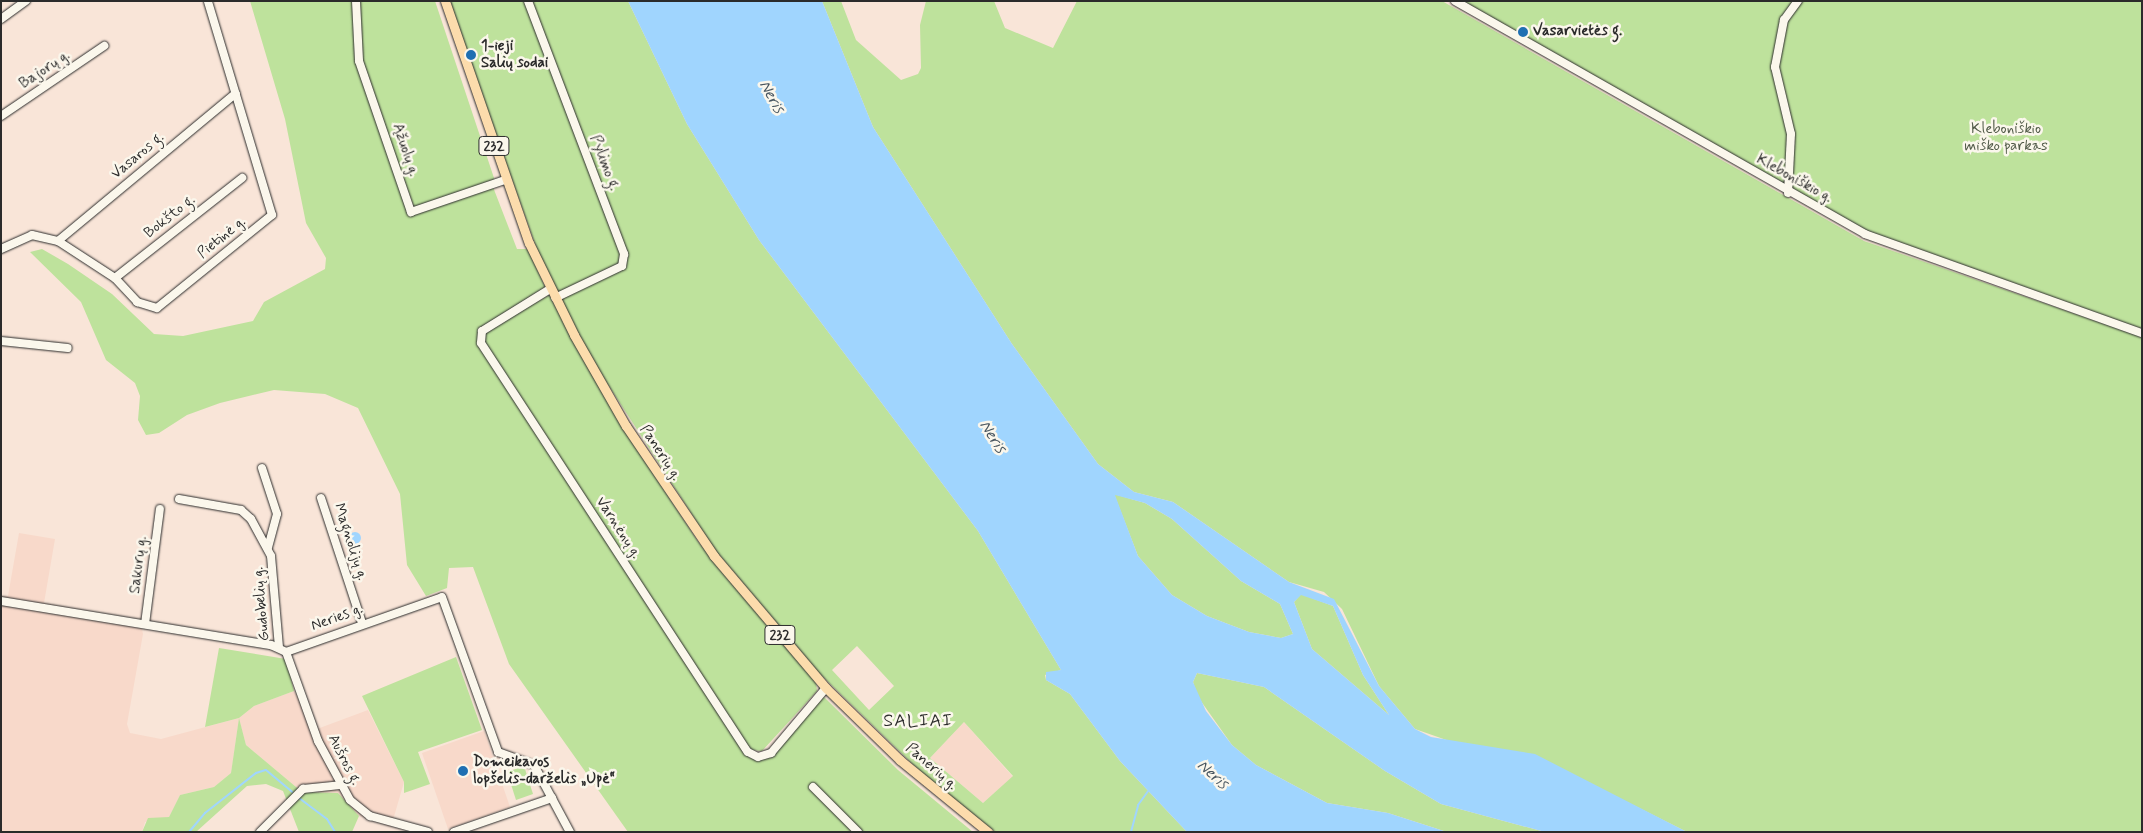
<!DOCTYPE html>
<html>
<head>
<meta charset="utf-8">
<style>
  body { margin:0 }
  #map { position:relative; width:2143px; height:833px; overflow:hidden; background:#f9e5d8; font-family:Mynerve,sans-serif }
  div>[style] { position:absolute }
  .built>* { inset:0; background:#f8d9ca }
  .green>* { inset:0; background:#bee29c }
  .water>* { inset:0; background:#a0d5fe }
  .round { border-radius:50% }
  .stream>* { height:2px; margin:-1px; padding:0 1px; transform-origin:1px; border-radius:1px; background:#a0d5fe }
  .roads { filter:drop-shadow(0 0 1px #2b2b2b) drop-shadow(0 0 1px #2b2b2b) }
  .minor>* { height:8px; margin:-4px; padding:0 4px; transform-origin:4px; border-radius:4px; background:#fbf7ec }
  .major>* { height:9px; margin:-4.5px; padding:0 4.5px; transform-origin:4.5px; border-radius:4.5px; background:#fcdcac }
  .dots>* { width:14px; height:14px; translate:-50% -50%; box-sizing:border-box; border:2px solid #fbf7ec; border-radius:50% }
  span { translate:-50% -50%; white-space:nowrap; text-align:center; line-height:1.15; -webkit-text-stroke:5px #fbf7ec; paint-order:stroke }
  .shield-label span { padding:1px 4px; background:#fbf7ec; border:1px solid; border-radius:4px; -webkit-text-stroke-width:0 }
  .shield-label { font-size:14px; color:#2b2b2b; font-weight:700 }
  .poi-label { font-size:15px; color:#2b2b2b; font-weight:700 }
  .left { translate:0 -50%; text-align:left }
  .street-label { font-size:15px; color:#2b2b2b }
  .park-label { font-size:15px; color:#505947 }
  .water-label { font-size:16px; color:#485660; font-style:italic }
  .quarter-label { font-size:18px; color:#2b2b2b; letter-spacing:1px }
  .frame { position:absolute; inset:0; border:2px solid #2b2b2b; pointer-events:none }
</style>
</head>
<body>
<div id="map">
  <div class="built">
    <div style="clip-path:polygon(19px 533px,55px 539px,44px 603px,140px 620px,143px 634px,127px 724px,130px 733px,161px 739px,239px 718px,254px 706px,294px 691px,317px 729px,368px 710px,404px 782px,391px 827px,359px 816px,338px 793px,302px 792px,246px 745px,239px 719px,231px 773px,214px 787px,180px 795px,169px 817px,145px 822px,142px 832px,1px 832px,1px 596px,8px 596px)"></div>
    <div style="clip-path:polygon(964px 722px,1013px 777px,983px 803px,930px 758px)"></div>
    <div style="clip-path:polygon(484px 731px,510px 807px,448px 829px,422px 753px)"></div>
  </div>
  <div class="green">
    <div style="clip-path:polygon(250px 1px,354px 1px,358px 54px,409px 215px,493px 187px,517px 249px,528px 249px,545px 287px,480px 329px,478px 342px,746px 755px,763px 759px,824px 697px,898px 770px,973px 832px,628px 832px,509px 664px,473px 567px,449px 568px,447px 588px,426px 596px,407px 565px,400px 494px,358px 408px,325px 394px,274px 390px,220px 403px,187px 415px,159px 433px,146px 435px,138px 420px,140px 396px,135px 383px,106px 360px,81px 302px,30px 252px,42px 249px,68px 264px,112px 294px,154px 334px,183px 336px,253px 321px,264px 302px,325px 269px,326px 258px,306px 223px,285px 119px)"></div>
    <div style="clip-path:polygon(358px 1px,435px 1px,495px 181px,414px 207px,361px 62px)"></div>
    <div style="clip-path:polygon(evenodd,448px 1px,628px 1px,687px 124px,759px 240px,978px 531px,1061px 670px,1045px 675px,1046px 680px,1070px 694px,1120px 761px,1187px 832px,995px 832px,930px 781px,819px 673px,715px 550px,585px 349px,537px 249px,448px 1px,857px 646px,894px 686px,869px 710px,832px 670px,857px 646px,448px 1px,964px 722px,1013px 776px,983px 803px,930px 758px,964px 722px)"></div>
    <div style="clip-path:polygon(822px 1px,841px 1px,856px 40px,901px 80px,918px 74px,921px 68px,920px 25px,926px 1px,994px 1px,1005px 28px,1053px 48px,1077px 1px,1442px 1px,1864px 241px,2142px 337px,2142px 832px,1687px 832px,1635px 806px,1415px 729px,1379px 686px,1342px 609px,1324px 592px,1289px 582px,1173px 502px,1134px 492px,1098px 464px,1012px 344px,873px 127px)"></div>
    <div style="clip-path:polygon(1461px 1px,2142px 1px,2142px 329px,1866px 231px)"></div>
    <div style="clip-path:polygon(549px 295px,622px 427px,699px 543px,816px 682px,817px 691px,762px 751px,751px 750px,483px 342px,484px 332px)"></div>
    <div style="clip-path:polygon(1114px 494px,1145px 503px,1172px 519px,1241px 581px,1280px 604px,1293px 634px,1281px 638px,1249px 632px,1207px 616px,1172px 595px,1138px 556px)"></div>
    <div style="clip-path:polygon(1301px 594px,1333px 606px,1363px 675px,1389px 715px,1312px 649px,1294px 602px)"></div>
    <div style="clip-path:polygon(219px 648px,286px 659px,294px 691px,254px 706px,239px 718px,246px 745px,302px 792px,338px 793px,359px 816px,352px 832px,299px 832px,283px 791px,266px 784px,247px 786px,196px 832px,142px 832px,148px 818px,169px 817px,180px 795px,214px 787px,231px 773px,239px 718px,205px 727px)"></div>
    <div style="clip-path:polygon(456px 657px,482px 730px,418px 752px,430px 784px,404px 793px,404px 782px,362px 696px)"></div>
    <div style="clip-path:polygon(1197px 673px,1264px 687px,1385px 771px,1441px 804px,1545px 832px,1447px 832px,1388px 813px,1327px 803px,1256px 765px,1232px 745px,1198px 697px,1193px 682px)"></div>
    <div style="clip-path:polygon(524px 766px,533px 794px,516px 800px,507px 772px)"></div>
  </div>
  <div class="water">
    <div style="clip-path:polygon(evenodd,628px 1px,822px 1px,873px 127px,1012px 344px,1098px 464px,1134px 492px,1173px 502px,1289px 582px,1334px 599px,1379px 686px,1415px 729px,1431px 737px,1535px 754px,1687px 832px,1545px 832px,1441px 804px,1385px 771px,1264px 687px,1197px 673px,1193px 682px,1206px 711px,1232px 745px,1256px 765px,1327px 803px,1388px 813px,1447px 832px,1187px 832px,1120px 761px,1070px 694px,1046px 680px,1046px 672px,1061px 670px,978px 531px,759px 240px,687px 124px,628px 1px,1115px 495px,1145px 503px,1172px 519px,1241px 581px,1280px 604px,1293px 634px,1281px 638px,1249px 632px,1207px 616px,1172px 595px,1138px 556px,1115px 495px,628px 1px,1301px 595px,1333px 606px,1363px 675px,1389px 715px,1312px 649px,1294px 602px,1301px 595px)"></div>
    <div class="round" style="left:349px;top:532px;width:12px;height:12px"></div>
  </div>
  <div class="stream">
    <div style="left:299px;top:798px;width:35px;rotate:37deg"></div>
    <div style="left:327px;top:819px;width:15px;rotate:58deg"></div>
    <div style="left:189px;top:832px;width:25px;rotate:-50deg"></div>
    <div style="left:205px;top:813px;width:65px;rotate:-38.1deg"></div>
    <div style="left:256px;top:773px;width:10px;rotate:-17deg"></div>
    <div style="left:266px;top:770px;width:34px;rotate:40deg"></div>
    <div style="left:1131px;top:832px;width:28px;rotate:-75deg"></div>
    <div style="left:1138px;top:805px;width:17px;rotate:-54deg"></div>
  </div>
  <div class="roads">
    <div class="minor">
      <div style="left:356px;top:1px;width:60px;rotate:87.1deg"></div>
      <div style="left:359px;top:61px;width:160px;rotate:71deg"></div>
      <div style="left:411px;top:212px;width:99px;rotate:-18.8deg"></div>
      <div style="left:528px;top:1px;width:271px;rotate:69.2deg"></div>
      <div style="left:624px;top:254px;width:12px;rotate:99deg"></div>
      <div style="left:622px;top:266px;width:74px;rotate:154.5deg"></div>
      <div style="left:1455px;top:1px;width:472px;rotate:29.6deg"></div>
      <div style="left:1865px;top:234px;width:294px;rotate:19.7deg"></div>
      <div style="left:1px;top:19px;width:31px;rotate:-36deg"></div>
      <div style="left:1px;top:116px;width:125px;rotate:-34.2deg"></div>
      <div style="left:1788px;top:193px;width:59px;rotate:-87.1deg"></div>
      <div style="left:1791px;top:134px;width:69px;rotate:-103.4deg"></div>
      <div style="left:1775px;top:67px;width:48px;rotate:-79.2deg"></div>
      <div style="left:1784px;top:20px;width:24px;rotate:-54deg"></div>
      <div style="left:58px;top:241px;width:231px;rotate:-39.7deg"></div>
      <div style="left:1px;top:249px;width:34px;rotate:-24deg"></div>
      <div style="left:32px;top:235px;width:27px;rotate:13deg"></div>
      <div style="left:58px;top:241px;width:68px;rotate:33deg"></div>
      <div style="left:115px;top:278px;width:33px;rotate:47deg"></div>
      <div style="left:137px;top:302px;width:21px;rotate:17deg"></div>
      <div style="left:157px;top:308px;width:148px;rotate:-39deg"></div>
      <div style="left:272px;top:215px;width:223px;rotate:-106.7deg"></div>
      <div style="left:115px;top:278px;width:162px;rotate:-38.2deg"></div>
      <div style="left:550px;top:289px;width:80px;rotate:148.3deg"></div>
      <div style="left:482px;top:331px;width:12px;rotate:95deg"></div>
      <div style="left:481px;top:343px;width:488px;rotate:56.9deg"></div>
      <div style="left:748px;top:752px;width:11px;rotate:27deg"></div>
      <div style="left:758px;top:757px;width:14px;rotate:-17deg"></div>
      <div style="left:771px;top:753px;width:85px;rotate:-49.8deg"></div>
      <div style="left:1px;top:341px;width:67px;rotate:6deg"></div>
      <div style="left:262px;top:468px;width:48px;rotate:71.9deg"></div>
      <div style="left:277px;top:514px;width:35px;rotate:105deg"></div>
      <div style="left:321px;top:498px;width:132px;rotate:71.8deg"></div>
      <div style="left:179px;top:499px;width:63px;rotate:10.1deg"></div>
      <div style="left:241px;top:510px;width:13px;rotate:42deg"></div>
      <div style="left:251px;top:519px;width:42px;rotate:61.6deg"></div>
      <div style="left:271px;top:556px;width:92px;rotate:85deg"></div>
      <div style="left:1px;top:601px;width:274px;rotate:9.3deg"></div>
      <div style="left:271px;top:645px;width:17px;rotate:25deg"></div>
      <div style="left:286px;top:652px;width:165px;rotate:-19.4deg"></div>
      <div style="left:442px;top:597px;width:165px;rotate:70.1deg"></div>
      <div style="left:498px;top:752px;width:38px;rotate:20deg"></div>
      <div style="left:534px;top:765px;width:76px;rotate:61.8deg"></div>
      <div style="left:145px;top:624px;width:116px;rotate:-82.6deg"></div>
      <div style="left:286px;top:652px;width:95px;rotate:70.2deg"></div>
      <div style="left:318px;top:741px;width:67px;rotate:61.5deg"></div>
      <div style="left:350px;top:800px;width:26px;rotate:39deg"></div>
      <div style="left:370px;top:816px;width:60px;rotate:15.4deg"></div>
      <div style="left:813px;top:787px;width:64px;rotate:45deg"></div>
      <div style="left:260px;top:832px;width:61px;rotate:-45deg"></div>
      <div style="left:303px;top:789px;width:37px;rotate:-6deg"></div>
      <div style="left:454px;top:832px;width:104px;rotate:-19.1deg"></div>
    </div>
    <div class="major">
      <div style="left:445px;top:1px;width:256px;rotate:70.9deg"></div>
      <div style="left:529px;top:243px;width:102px;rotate:63.9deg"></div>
      <div style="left:574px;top:335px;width:105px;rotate:60.3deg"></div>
      <div style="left:626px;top:426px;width:157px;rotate:55.9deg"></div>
      <div style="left:714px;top:556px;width:173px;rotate:49.7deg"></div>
      <div style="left:826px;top:688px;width:103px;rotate:44.2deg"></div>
      <div style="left:900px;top:760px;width:114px;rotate:39.3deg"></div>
    </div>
  </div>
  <div class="dots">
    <div style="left:1523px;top:32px;background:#1f6fb2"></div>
    <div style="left:471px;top:55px;background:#1f6fb2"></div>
    <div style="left:463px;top:771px;background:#1f6fb2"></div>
  </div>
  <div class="shield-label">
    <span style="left:494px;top:146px">232</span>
    <span style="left:780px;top:635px">232</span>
  </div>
  <div class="poi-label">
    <span class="left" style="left:1533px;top:32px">Vasarvietės g.</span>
    <span class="left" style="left:481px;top:55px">1-ieji<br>Salių sodai</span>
    <span class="left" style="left:473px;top:771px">Domeikavos<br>lopšelis-darželis „Upė“</span>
  </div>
  <div class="street-label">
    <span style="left:45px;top:70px;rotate:-34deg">Bajorų g.</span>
    <span style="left:405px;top:150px;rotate:71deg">Ąžuolų g.</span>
    <span style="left:138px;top:156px;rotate:-40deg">Vasaros g.</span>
    <span style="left:604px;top:163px;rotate:69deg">Pylimo g.</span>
    <span style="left:1794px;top:179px;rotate:29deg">Kleboniškio g.</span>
    <span style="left:170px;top:217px;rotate:-38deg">Bokšto g.</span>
    <span style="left:222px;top:238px;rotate:-39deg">Pietinė g.</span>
    <span style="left:660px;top:453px;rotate:57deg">Panerių g.</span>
    <span style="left:618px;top:528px;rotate:57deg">Varnėnų g.</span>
    <span style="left:350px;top:542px;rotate:72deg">Magnolijų g.</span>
    <span style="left:139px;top:565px;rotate:-83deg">Sakurų g.</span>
    <span style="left:262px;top:604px;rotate:-95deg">Gudobelių g.</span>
    <span style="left:337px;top:618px;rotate:-20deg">Neries g.</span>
    <span style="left:344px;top:760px;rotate:63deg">Aušros g.</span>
    <span style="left:931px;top:767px;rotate:41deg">Panerių g.</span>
  </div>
  <div class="park-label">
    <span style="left:2006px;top:138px">Kleboniškio<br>miško parkas</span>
  </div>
  <div class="water-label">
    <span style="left:771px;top:97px;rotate:61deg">Neris</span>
    <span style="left:992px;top:437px;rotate:58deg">Neris</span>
    <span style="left:1212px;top:775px;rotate:42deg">Neris</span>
  </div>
  <div class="quarter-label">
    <span style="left:918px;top:721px">SALIAI</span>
  </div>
  <div class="frame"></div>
</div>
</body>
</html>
